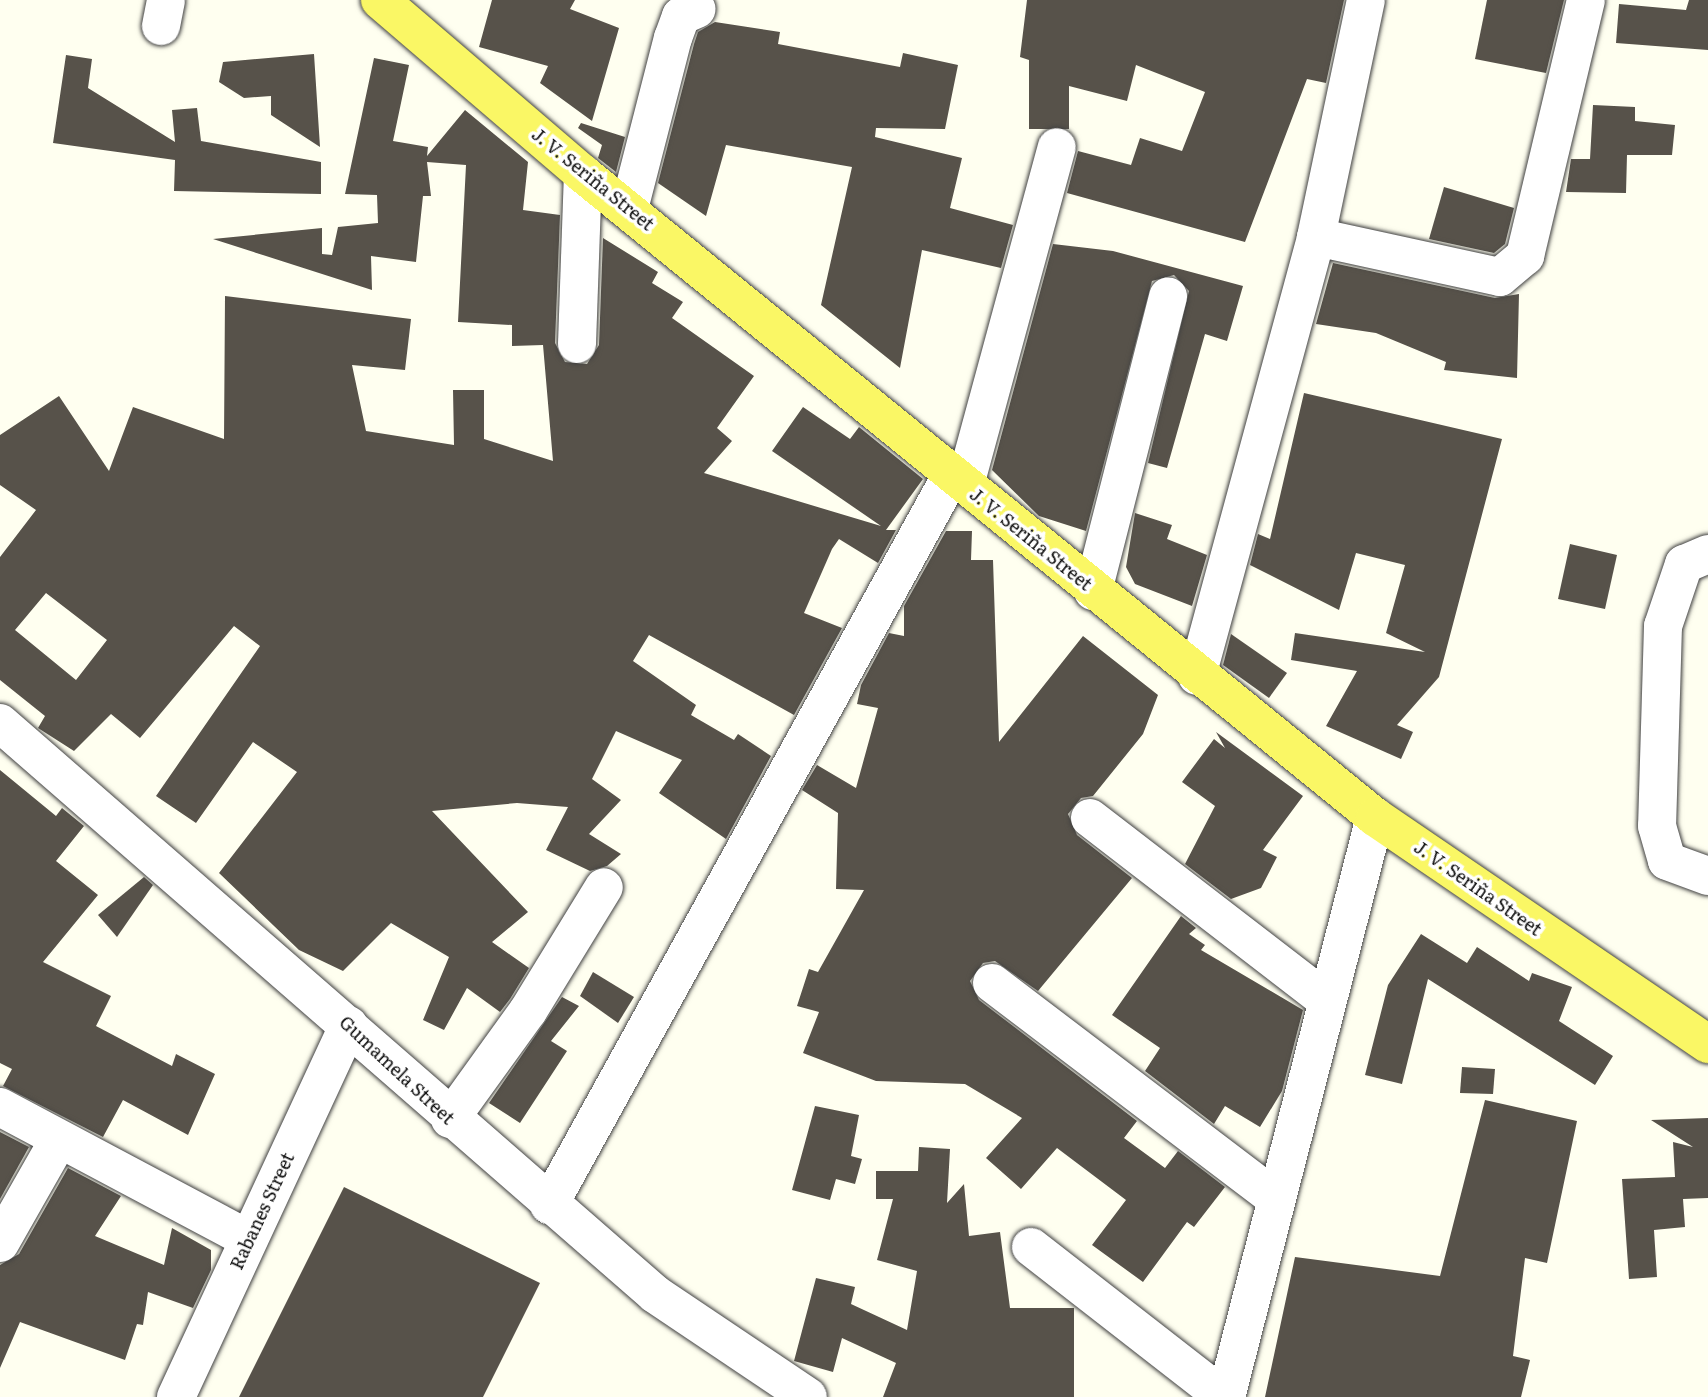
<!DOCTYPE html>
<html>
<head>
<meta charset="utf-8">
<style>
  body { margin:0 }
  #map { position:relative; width:1708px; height:1397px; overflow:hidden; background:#fffff0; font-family:Literata,serif }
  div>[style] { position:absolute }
  .building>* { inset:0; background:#57524a }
  .roads { filter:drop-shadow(0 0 2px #414141) drop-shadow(0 0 2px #414141) }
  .minor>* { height:38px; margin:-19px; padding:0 19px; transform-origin:19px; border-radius:19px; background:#fff }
  .major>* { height:38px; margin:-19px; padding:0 19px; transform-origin:19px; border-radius:19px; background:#faf765 }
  span { translate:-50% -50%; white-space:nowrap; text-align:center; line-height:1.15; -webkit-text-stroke:7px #fff; paint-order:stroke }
  .street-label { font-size:18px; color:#0e0e0e }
</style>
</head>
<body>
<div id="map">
  <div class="building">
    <div style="clip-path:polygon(492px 0,575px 0,570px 9px,619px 28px,592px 121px,540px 83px,548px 66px,479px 47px)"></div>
    <div style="clip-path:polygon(1027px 0,1344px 0,1326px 83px,1307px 79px,1245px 242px,1067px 193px,1078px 151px,1131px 165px,1140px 138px,1182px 151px,1205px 92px,1136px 65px,1127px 101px,1069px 86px,1069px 129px,1029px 129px,1029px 60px,1020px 57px)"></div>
    <div style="clip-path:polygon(1487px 0,1564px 0,1546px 73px,1475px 59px)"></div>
    <div style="clip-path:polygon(1689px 0,1708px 0,1708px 50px,1616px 43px,1619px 4px,1686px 10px)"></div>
    <div style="clip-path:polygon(715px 22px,780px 32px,778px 44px,900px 67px,903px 53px,958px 65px,945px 129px,876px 128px,875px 137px,962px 158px,950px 208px,1013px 225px,1001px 268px,922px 250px,900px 368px,821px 305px,852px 167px,726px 145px,706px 216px,658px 183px,694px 44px,698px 32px)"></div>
    <div style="clip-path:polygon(314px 54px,320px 147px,271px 115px,271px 96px,244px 98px,219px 82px,223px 62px)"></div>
    <div style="clip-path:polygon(66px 55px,92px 59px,88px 88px,175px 142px,172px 110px,197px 108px,201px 141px,321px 162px,321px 194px,174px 191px,175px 160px,53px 143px)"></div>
    <div style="clip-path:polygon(evenodd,374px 58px,409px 65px,393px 141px,428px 147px,427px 156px,465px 110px,528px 162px,523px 210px,560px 215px,555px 343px,565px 362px,587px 364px,599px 345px,603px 238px,658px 272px,652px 283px,683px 302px,672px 318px,754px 376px,717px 428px,732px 441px,704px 473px,881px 526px,772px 451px,803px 407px,850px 439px,859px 427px,923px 479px,886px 530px,896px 530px,878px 563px,839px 539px,832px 549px,804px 613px,842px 628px,794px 715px,649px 635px,633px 661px,696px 705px,691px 715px,734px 740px,738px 734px,771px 756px,726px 839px,659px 793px,682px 760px,616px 731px,592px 779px,621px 800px,589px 834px,621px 854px,607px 866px,590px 871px,546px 850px,568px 807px,517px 803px,432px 811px,528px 912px,492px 942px,529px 968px,510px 999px,500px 1012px,467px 988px,444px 1030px,423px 1020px,449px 957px,391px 923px,343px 971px,299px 950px,219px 873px,297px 772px,253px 742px,196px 823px,156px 796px,260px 646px,234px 626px,140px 738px,111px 714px,74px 751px,38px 728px,45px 716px,0 680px,0 557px,36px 510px,0 485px,0 435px,59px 396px,109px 471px,133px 407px,224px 439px,225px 296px,411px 319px,405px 370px,352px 365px,366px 431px,454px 445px,453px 390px,484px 390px,484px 439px,553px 461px,543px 345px,512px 346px,512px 325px,458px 322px,466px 165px,427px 162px,431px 196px,423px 196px,416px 262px,371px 256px,372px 290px,213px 239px,322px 228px,322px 254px,332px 255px,338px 227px,378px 223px,377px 195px,345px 194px,374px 58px,46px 593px,107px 640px,76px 680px,15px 630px,46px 593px)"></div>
    <div style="clip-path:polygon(1593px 105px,1635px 107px,1635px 121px,1675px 125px,1672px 155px,1627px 155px,1626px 193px,1566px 192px,1571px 159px,1590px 159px)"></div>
    <div style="clip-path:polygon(581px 123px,625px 137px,616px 172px,598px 158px,602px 145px,578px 128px)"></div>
    <div style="clip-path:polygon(1444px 187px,1514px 208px,1505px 244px,1494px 253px,1429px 239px)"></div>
    <div style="clip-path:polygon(1053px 244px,1113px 251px,1243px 286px,1227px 341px,1205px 334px,1167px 468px,1148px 463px,1189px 291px,1174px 275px,1152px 281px,1086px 531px,1039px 516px,992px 470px)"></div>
    <div style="clip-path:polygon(1333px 263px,1495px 298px,1519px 294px,1517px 378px,1444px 370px,1446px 362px,1376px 333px,1316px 324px)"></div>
    <div style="clip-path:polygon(1304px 393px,1502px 439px,1439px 677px,1397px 725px,1413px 732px,1401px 759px,1326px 726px,1357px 671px,1291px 660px,1295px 633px,1425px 652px,1386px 633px,1405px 565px,1356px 553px,1339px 610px,1250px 565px,1258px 534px,1270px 539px)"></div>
    <div style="clip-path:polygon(1135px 513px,1172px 525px,1167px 539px,1207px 555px,1192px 606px,1135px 584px,1126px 567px)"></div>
    <div style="clip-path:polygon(946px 531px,972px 531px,971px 560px,993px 560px,999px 742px,1083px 636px,1158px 695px,1143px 734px,1093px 796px,1081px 798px,1068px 814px,1077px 835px,1132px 878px,1038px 991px,995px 961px,983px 963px,970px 981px,979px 1000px,1137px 1121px,1124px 1138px,1165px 1168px,1178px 1151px,1225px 1187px,1194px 1227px,1187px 1222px,1143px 1282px,1092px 1245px,1126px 1200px,1057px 1148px,1021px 1189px,986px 1158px,1022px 1118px,965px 1084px,876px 1081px,803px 1053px,819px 1012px,797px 1006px,809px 969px,818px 972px,864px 890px,836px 889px,838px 813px,802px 790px,817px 765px,856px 788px,878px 708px,857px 704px,861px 685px,889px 633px,904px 636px,904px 606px)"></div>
    <div style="clip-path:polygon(1570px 544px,1617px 555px,1605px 609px,1558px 599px)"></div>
    <div style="clip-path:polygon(1231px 634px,1287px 673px,1269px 698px,1223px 665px)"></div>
    <div style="clip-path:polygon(1216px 732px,1303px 796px,1263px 850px,1277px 857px,1261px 888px,1231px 899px,1185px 864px,1215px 806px,1182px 782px,1214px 739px,1225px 748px)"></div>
    <div style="clip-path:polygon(0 770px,56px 816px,62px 808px,84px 826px,56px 861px,98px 895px,43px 962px,111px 996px,96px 1026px,172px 1066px,176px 1054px,215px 1074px,188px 1135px,123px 1100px,103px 1137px,3px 1086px,12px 1069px,0 1063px)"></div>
    <div style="clip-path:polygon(144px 877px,153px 885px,117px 937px,98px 915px)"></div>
    <div style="clip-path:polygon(1181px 916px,1196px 928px,1189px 934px,1205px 945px,1201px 950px,1303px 1010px,1282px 1091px,1260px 1127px,1225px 1106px,1214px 1124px,1145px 1071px,1160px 1048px,1112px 1015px)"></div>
    <div style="clip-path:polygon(1421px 934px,1467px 963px,1477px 947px,1529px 981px,1532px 973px,1572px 987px,1559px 1021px,1613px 1056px,1595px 1085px,1428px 979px,1402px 1084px,1365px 1075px,1388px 985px)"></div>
    <div style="clip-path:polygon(593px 972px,634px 997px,618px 1023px,580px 996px)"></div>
    <div style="clip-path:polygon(562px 997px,579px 1006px,551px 1041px,567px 1051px,520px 1123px,489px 1103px)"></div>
    <div style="clip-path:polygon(1462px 1067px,1495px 1069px,1493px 1094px,1460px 1093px)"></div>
    <div style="clip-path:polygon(1485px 1100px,1577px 1121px,1547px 1263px,1525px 1258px,1513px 1356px,1530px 1360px,1521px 1397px,1265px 1397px,1295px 1257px,1440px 1276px)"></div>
    <div style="clip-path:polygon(815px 1106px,859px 1115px,851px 1156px,862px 1159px,855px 1184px,836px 1179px,830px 1200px,792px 1190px)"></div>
    <div style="clip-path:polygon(1708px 1118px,1708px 1198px,1683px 1199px,1685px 1227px,1654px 1230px,1657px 1277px,1629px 1279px,1622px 1179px,1675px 1177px,1673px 1142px,1693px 1147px,1651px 1120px)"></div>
    <div style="clip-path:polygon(0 1132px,29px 1147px,0 1199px)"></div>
    <div style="clip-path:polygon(919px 1147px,950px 1149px,947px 1203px,964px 1184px,969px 1236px,1000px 1232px,1010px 1308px,1074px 1308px,1074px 1397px,883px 1397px,896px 1363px,842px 1338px,833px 1372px,794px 1361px,816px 1278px,855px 1287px,851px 1304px,907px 1330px,917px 1271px,877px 1260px,893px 1199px,876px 1199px,876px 1171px,918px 1171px)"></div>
    <div style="clip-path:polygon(68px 1168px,121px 1196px,95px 1236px,164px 1265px,172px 1228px,211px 1250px,211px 1270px,193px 1308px,148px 1292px,143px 1325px,137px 1324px,125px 1360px,20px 1322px,0 1368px,0 1265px,19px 1254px)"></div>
    <div style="clip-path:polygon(344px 1187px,540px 1283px,483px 1397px,239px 1397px)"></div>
  </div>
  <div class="roads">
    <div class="minor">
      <div style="left:161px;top:26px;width:26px;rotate:-79deg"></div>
      <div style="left:629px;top:209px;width:177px;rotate:-75.6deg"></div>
      <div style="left:673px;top:38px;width:23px;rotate:-70deg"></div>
      <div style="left:681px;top:16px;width:17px;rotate:-24deg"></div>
      <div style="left:1316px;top:237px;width:188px;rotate:12.3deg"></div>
      <div style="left:1500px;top:277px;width:33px;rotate:-40deg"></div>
      <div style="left:1525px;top:256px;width:263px;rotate:-76.6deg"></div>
      <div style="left:577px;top:344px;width:170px;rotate:-88deg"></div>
      <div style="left:965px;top:485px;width:350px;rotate:-74.8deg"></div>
      <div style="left:1708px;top:554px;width:26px;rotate:157deg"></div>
      <div style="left:1684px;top:564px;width:65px;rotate:108.7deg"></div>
      <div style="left:1663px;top:626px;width:200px;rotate:91.7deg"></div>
      <div style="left:1657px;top:826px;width:36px;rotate:74deg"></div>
      <div style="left:1667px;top:861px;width:44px;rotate:20.1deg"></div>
      <div style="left:1093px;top:591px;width:304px;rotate:-75.7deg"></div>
      <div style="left:1197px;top:676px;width:455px;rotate:-74.8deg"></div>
      <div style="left:1316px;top:237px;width:242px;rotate:-78.1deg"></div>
      <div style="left:0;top:723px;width:869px;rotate:41.08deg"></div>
      <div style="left:655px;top:1294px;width:184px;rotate:33.9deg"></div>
      <div style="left:1090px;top:818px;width:298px;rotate:37.6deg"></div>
      <div style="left:992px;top:983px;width:354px;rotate:37.2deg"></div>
      <div style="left:0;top:1107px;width:281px;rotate:28deg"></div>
      <div style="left:450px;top:1119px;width:133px;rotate:-54.2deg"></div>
      <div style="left:528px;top:1011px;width:145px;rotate:-58.5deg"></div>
      <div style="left:549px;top:1205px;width:835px;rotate:-61.13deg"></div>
      <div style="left:0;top:1243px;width:117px;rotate:-60.4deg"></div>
      <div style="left:1031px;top:1247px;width:244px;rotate:37.9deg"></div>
      <div style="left:176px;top:1397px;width:410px;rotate:-65.1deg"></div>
      <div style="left:1226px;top:1397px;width:599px;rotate:-75.59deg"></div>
    </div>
    <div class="major">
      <div style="left:380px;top:0;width:267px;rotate:40.6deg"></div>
      <div style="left:583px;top:174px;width:1020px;rotate:39.07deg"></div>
      <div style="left:1375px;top:817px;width:403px;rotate:34.3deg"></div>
    </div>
  </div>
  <div class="street-label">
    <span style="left:593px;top:179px;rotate:39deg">J. V. Seriña Street</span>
    <span style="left:1031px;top:539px;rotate:39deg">J. V. Seriña Street</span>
    <span style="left:1478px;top:888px;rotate:35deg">J. V. Seriña Street</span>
    <span style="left:397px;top:1070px;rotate:43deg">Gumamela Street</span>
    <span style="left:262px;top:1211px;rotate:-65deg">Rabanes Street</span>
  </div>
</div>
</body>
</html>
